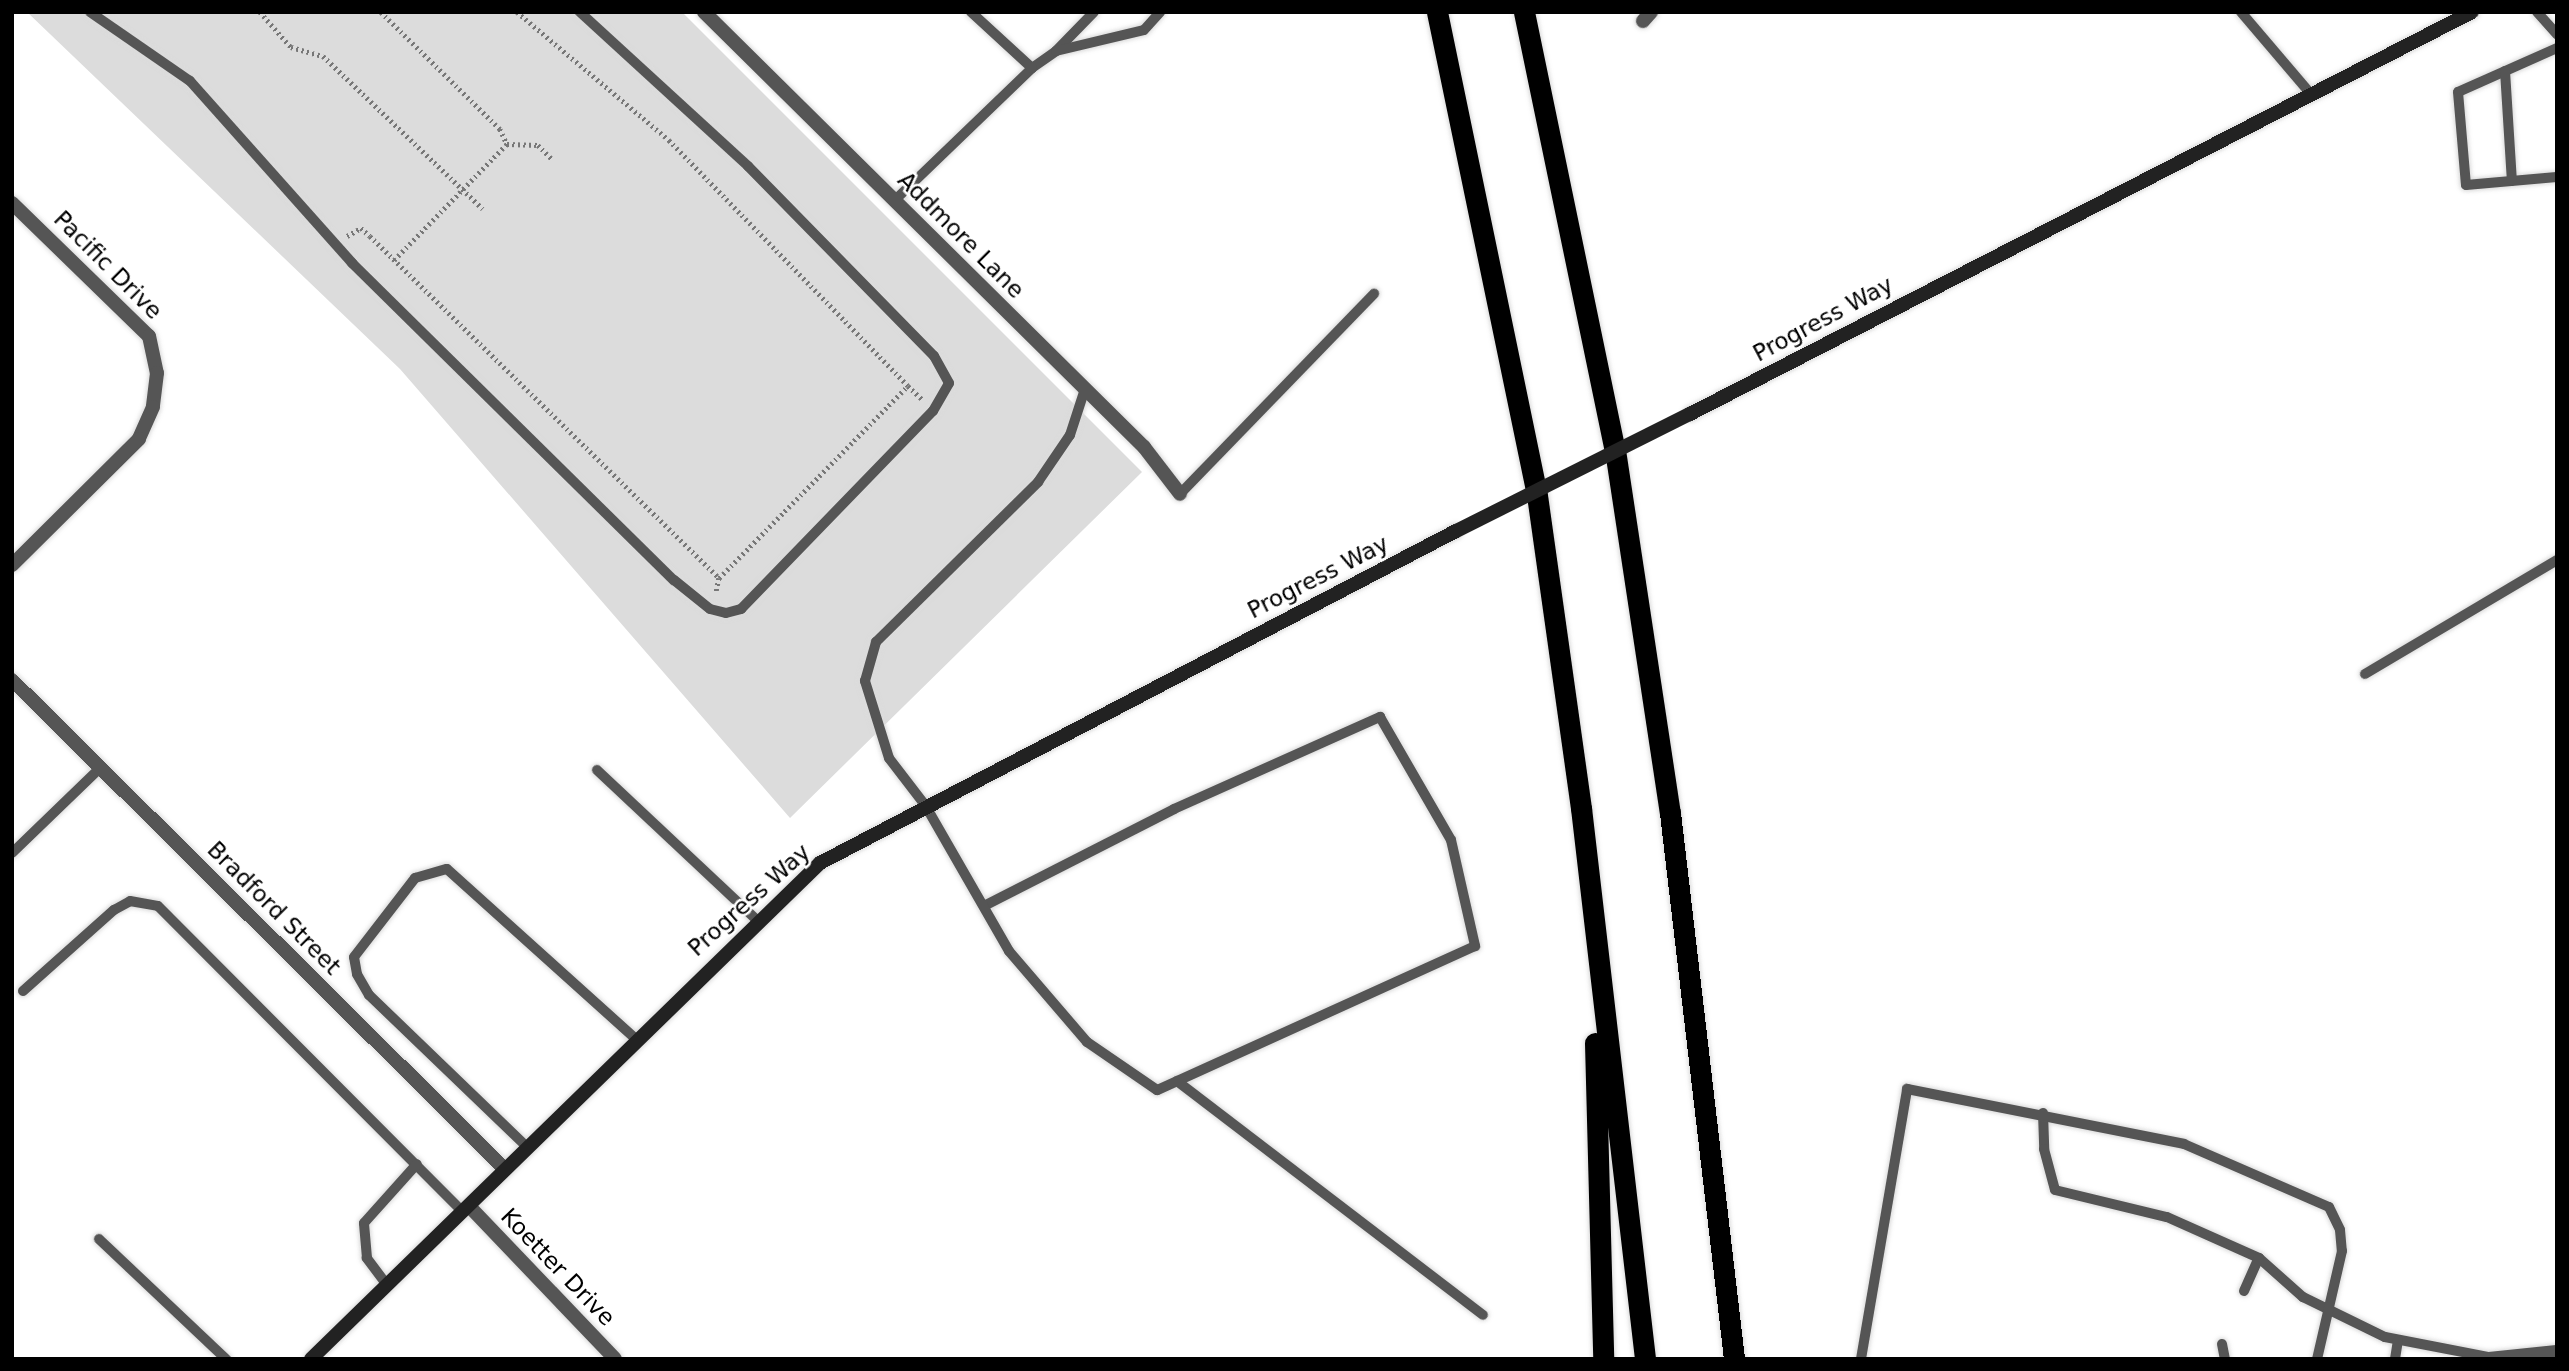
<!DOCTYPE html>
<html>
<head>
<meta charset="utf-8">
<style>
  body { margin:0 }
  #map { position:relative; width:2569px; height:1371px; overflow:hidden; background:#fff; font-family:"DejaVu Sans",sans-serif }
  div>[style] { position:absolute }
  .green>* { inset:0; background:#dcdcdc }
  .path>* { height:4.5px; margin-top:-2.25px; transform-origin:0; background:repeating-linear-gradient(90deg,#777 0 2px,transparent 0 5.5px) }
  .roads { filter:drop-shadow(0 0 2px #dbdbdb) drop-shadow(0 0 2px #dbdbdb) }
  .lane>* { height:10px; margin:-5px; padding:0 5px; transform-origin:5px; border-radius:5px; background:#555 }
  .street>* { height:14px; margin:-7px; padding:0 7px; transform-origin:7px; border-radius:7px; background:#555 }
  .secondary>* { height:14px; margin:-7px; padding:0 7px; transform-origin:7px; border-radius:7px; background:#222 }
  .highway>* { height:21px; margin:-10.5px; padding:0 10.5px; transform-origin:10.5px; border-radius:10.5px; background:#000 }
  .secondary-bridge>* { height:14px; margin:-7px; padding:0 7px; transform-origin:7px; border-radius:7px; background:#222 }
  span { translate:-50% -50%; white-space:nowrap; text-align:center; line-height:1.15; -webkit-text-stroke:5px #fff; paint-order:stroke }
  .street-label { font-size:23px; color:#000 }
  .frame { position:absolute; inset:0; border:14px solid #000; pointer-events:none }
</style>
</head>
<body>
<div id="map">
  <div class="green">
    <div style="clip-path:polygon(27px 12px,682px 12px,1142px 472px,790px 818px,400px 369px)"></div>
  </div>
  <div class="path">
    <div style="left:260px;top:12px;width:47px;rotate:48.5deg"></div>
    <div style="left:291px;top:47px;width:33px;rotate:16deg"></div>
    <div style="left:323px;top:56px;width:221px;rotate:43.7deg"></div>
    <div style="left:381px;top:12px;width:167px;rotate:44.5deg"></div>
    <div style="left:500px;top:129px;width:17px;rotate:65deg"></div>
    <div style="left:517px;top:12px;width:199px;rotate:40.1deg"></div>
    <div style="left:669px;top:140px;width:343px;rotate:45.8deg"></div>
    <div style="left:347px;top:236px;width:16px;rotate:-30deg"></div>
    <div style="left:361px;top:228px;width:12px;rotate:42deg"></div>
    <div style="left:370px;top:236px;width:489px;rotate:44.4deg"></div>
    <div style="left:719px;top:578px;width:16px;rotate:101deg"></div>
    <div style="left:394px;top:260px;width:162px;rotate:-45.8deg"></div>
    <div style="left:507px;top:144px;width:31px;rotate:2deg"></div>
    <div style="left:538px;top:145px;width:21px;rotate:45deg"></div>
    <div style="left:719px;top:578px;width:269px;rotate:-45.5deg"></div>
    <div style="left:908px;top:386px;width:21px;rotate:43deg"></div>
  </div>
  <div class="roads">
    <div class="lane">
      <div style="left:90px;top:12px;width:121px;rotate:34.6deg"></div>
      <div style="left:190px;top:81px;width:244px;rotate:48.3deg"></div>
      <div style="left:352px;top:263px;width:452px;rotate:44.6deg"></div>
      <div style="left:674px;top:580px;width:46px;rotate:38.9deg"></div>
      <div style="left:710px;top:609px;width:16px;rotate:14deg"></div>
      <div style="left:726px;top:613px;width:16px;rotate:-15deg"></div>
      <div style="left:741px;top:609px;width:276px;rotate:-45.9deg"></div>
      <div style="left:933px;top:411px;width:32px;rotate:-60deg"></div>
      <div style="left:949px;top:383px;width:31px;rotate:-119deg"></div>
      <div style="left:934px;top:356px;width:266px;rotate:-134.4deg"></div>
      <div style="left:748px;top:166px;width:228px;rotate:-137.5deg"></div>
      <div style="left:2241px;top:12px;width:105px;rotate:49.6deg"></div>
      <div style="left:2537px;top:12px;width:30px;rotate:48deg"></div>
      <div style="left:2557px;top:48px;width:108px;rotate:156deg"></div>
      <div style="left:2458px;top:92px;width:93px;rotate:85.1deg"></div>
      <div style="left:2466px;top:185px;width:91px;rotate:-5deg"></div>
      <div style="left:1056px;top:51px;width:54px;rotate:-45.7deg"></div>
      <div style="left:1032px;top:68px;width:29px;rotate:-35deg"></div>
      <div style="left:1056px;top:51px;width:90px;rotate:-13.4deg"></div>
      <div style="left:1144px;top:30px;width:24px;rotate:-48deg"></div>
      <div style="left:2505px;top:71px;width:110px;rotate:86.4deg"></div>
      <div style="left:895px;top:200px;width:190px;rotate:-43.9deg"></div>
      <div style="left:1032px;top:68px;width:83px;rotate:-137.4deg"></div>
      <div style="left:1180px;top:494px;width:279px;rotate:-45.9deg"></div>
      <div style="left:2365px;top:674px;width:223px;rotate:-30.7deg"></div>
      <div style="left:597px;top:770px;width:221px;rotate:43.2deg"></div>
      <div style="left:12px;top:853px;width:124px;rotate:-44deg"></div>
      <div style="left:984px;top:906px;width:213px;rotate:-27deg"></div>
      <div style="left:1174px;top:809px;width:226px;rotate:-24.1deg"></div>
      <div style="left:1380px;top:717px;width:142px;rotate:60deg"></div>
      <div style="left:1451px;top:840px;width:109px;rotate:77.2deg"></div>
      <div style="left:1475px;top:946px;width:349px;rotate:155.6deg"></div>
      <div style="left:1157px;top:1090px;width:85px;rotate:-145.6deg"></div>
      <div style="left:1087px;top:1042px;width:120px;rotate:-130.6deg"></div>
      <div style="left:1009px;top:951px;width:168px;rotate:-119.9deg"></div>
      <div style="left:925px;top:805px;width:59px;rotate:-127.5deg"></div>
      <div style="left:889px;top:758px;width:81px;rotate:-107.3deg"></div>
      <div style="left:865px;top:681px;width:41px;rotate:-74.2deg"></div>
      <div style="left:876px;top:642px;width:228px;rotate:-44.6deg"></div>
      <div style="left:1038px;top:482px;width:57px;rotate:-55.8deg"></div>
      <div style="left:1070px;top:435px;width:45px;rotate:-72deg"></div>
      <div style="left:23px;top:991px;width:122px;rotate:-41.7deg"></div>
      <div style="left:114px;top:910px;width:18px;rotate:-29deg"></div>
      <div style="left:130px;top:901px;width:28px;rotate:10deg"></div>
      <div style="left:158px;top:906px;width:432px;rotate:45.1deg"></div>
      <div style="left:1177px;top:1081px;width:385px;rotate:37.4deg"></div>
      <div style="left:2043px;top:1113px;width:36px;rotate:88deg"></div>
      <div style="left:2044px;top:1149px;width:42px;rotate:75deg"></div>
      <div style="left:2055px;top:1190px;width:115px;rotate:13.6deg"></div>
      <div style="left:2167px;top:1217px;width:101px;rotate:24deg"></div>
      <div style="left:2259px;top:1258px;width:59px;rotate:41.6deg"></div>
      <div style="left:2303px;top:1297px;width:91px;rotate:26deg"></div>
      <div style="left:2385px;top:1337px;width:106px;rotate:10.9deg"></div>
      <div style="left:526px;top:1146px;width:218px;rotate:-136.1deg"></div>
      <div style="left:369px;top:995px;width:24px;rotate:-120deg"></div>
      <div style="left:357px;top:974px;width:17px;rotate:-100deg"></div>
      <div style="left:354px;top:957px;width:100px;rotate:-52.3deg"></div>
      <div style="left:415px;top:878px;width:33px;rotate:-16deg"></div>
      <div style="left:447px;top:869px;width:253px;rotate:42deg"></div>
      <div style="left:99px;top:1239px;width:175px;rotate:43.4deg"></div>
      <div style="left:387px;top:1285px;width:34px;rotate:-127deg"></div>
      <div style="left:367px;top:1258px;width:35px;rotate:-95deg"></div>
      <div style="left:364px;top:1223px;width:79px;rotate:-48.1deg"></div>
      <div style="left:2244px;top:1291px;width:36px;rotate:-66deg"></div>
      <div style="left:2222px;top:1344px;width:15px;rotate:79deg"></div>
      <div style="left:1861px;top:1359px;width:274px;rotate:-80.3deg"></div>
      <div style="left:1907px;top:1089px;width:282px;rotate:11.2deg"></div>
      <div style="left:2184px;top:1144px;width:158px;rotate:23.5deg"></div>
      <div style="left:2329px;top:1207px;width:25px;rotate:64deg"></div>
      <div style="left:2340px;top:1230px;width:21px;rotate:85deg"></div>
      <div style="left:2342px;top:1251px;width:111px;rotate:103deg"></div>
      <div style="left:2395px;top:1359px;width:19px;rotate:-81deg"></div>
    </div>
    <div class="street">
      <div style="left:704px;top:12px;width:619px;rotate:44.67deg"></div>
      <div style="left:1144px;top:447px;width:59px;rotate:52.5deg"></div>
      <div style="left:1643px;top:21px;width:12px;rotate:-48deg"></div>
      <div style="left:12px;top:203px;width:191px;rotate:44.2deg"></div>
      <div style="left:149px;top:336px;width:38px;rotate:78deg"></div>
      <div style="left:157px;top:373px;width:34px;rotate:97deg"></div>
      <div style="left:153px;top:407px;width:35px;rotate:114deg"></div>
      <div style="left:139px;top:439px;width:179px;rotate:135.2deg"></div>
      <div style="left:12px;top:680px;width:693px;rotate:44.77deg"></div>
      <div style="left:469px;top:1206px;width:211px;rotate:46.3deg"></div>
      <div style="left:2489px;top:1359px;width:68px;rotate:-5.9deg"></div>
    </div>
    <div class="secondary">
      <div style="left:1690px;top:414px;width:879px;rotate:-27.21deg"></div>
      <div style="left:311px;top:1359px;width:711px;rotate:-44.26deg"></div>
      <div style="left:820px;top:863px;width:717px;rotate:-27.57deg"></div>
    </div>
    <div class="highway">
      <div style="left:1437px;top:12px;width:486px;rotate:78.3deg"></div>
      <div style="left:1536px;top:488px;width:323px;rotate:82deg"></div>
      <div style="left:1581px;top:808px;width:555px;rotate:83.37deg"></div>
      <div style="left:1524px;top:12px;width:447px;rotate:78.3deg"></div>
      <div style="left:1615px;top:450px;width:367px;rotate:81.4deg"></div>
      <div style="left:1670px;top:813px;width:550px;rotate:83.31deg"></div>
      <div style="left:1595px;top:1043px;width:316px;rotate:88.5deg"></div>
    </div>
  </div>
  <div class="secondary-bridge">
    <div style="left:1456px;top:531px;width:262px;rotate:-26.6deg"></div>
  </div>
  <div class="street-label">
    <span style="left:961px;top:235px;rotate:45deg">Addmore Lane</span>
    <span style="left:108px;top:265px;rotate:45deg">Pacific Drive</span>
    <span style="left:1823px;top:319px;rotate:-28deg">Progress Way</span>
    <span style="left:1318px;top:577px;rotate:-27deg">Progress Way</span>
    <span style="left:749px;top:900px;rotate:-42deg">Progress Way</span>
    <span style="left:274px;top:908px;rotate:45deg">Bradford Street</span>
    <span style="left:558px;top:1267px;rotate:46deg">Koetter Drive</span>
  </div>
  <div class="frame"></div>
</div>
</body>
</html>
